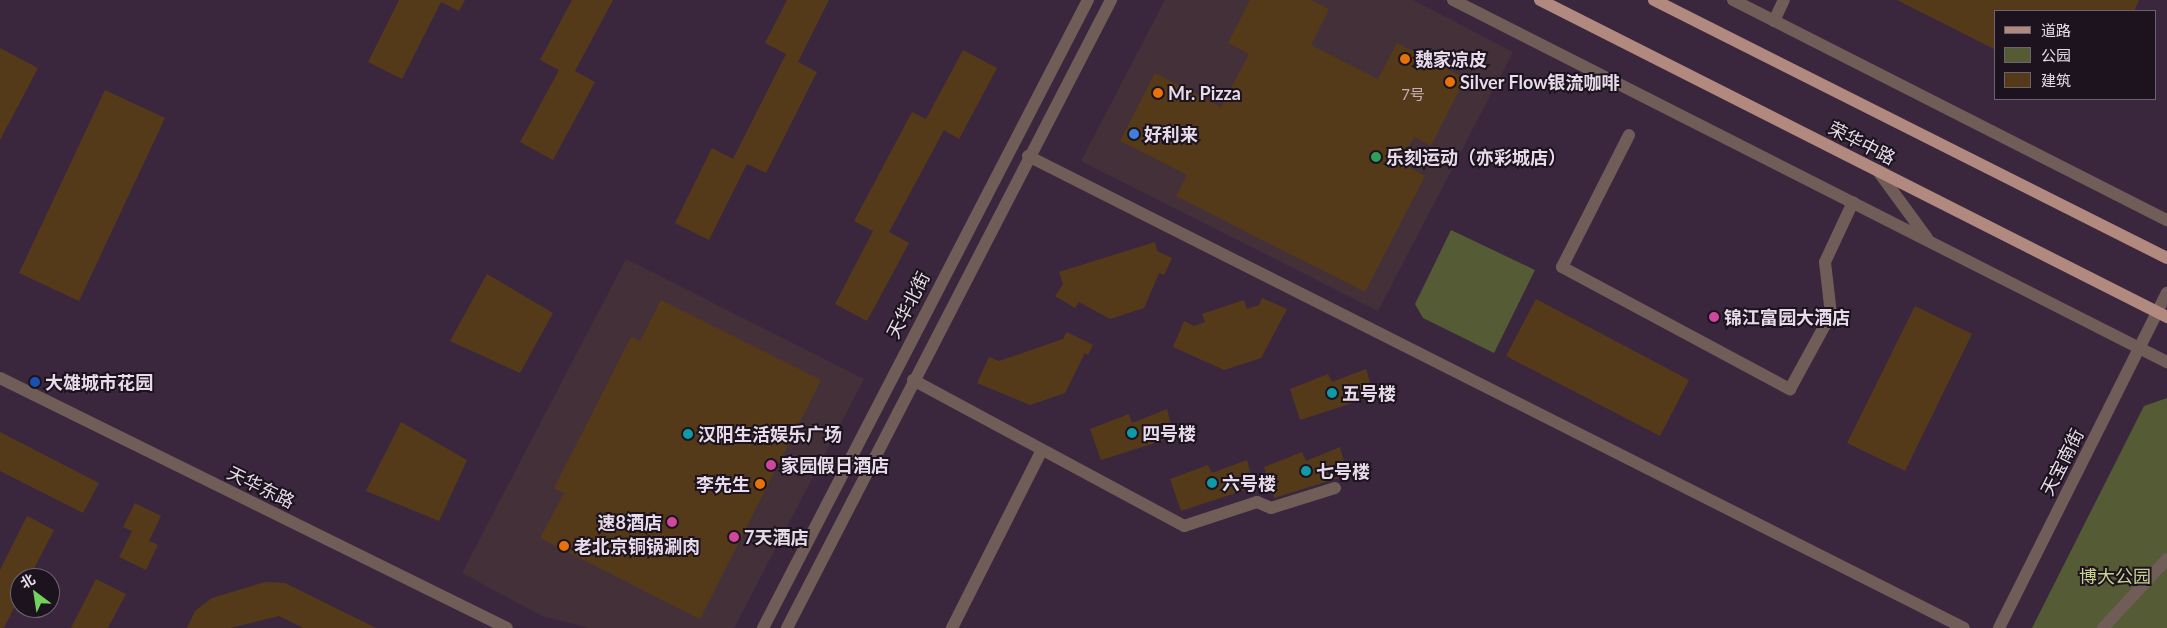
<!DOCTYPE html>
<html>
<head>
<meta charset="utf-8">
<style>
  body { margin:0 }
  #map { position:relative; width:2167px; height:628px; overflow:hidden; background:#3a273e; font-family:Lato,"Noto Sans SC",sans-serif }
  div>[style] { position:absolute }
  .commercial>* { inset:0; background:#433039 }
  .green>* { inset:0; background:#555b35 }
  .building>* { inset:0; background:#553a1a }
  .minor>* { height:12px; margin:-6px; padding:0 6px; transform-origin:6px; border-radius:6px; background:#715d58 }
  .major>* { height:12px; margin:-6px; padding:0 6px; transform-origin:6px; border-radius:6px; background:#b1897f }
  .dots>* { width:14px; height:14px; translate:-50% -50%; box-sizing:border-box; border:2px solid #1c131e; border-radius:50% }
  span { translate:-50% -50%; white-space:nowrap; text-align:center; line-height:1.15; -webkit-text-stroke:4px #1c131e; paint-order:stroke }
  .number-label { font-size:15px; color:#c2b3b6 }
  .number-label span { -webkit-text-stroke-width:0 }
  .poi-label { font-size:18px; color:#e7dbea; font-weight:700 }
  .left { translate:0 -50%; text-align:left }
  .right { translate:-100% -50%; text-align:right }
  .street-label { font-size:18px; color:#e7dbea }
  .park-label { font-size:18px; color:#c6d28e }
  .legend { position:absolute; left:1994px; top:10px; width:162px; height:90px; box-sizing:border-box; background:#1c131e; border:1px solid #6d6370; margin:0; padding:6px 9px; list-style:none; font-size:15px; color:#e7dbea }
  .legend li { display:flex; align-items:center; gap:10px; height:25px }
  .legend b { width:25px; border:1px solid #6d6370 }
  .north { position:absolute; left:10px; top:568px; width:50px; height:50px; box-sizing:border-box; background:#1c131e; border:1px solid #6d6370; border-radius:50%; rotate:329deg; font-size:14px; font-weight:700; line-height:20px; text-align:center; color:#e7dbea }
  .north::after { content:''; display:block; margin:auto; width:18px; height:22px; background:#74d25c; clip-path:polygon(50% 0,100% 100%,50% 72%,0 100%) }
</style>
</head>
<body>
<div id="map">
  <div class="commercial">
    <div style="clip-path:polygon(1165px 0,1413px 0,1513px 52px,1378px 311px,1081px 161px)"></div>
    <div style="clip-path:polygon(626px 259px,864px 379px,734px 628px,589px 628px,542px 616px,462px 573px)"></div>
  </div>
  <div class="green">
    <div style="clip-path:polygon(1451px 230px,1535px 270px,1494px 353px,1423px 318px,1415px 304px)"></div>
    <div style="clip-path:polygon(2167px 398px,2167px 628px,2032px 628px,2144px 406px)"></div>
  </div>
  <div class="building">
    <div style="clip-path:polygon(399px 0,465px 0,459px 11px,441px 2px,402px 79px,368px 62px)"></div>
    <div style="clip-path:polygon(572px 0,613px 0,575px 71px,595px 82px,553px 160px,520px 142px,559px 70px,540px 60px)"></div>
    <div style="clip-path:polygon(787px 0,829px 0,798px 62px,817px 72px,766px 173px,747px 164px,709px 240px,675px 223px,712px 148px,733px 159px,786px 54px,765px 43px)"></div>
    <div style="clip-path:polygon(1250px 0,1311px 0,1329px 9px,1311px 45px,1378px 79px,1397px 43px,1465px 78px,1431px 146px,1414px 137px,1401px 163px,1425px 176px,1365px 292px,1176px 196px,1187px 175px,1120px 141px,1155px 73px,1221px 107px,1249px 54px,1228px 43px)"></div>
    <div style="clip-path:polygon(1897px 0,2139px 0,2134px 11px,1996px 11px,1996px 50px)"></div>
    <div style="clip-path:polygon(0 48px,38px 68px,0 140px)"></div>
    <div style="clip-path:polygon(963px 50px,997px 68px,959px 139px,944px 130px,889px 232px,909px 243px,867px 321px,835px 304px,873px 231px,854px 221px,912px 112px,926px 119px)"></div>
    <div style="clip-path:polygon(105px 90px,165px 118px,79px 301px,19px 273px)"></div>
    <div style="clip-path:polygon(1155px 242px,1157px 251px,1172px 258px,1164px 275px,1159px 273px,1144px 308px,1110px 319px,1079px 302px,1075px 308px,1055px 296px,1063px 284px,1059px 272px)"></div>
    <div style="clip-path:polygon(487px 274px,553px 313px,520px 373px,450px 341px)"></div>
    <div style="clip-path:polygon(1262px 298px,1287px 309px,1261px 358px,1224px 370px,1173px 347px,1184px 321px,1194px 326px,1205px 322px,1202px 314px,1244px 300px,1247px 309px,1259px 305px)"></div>
    <div style="clip-path:polygon(1536px 299px,1689px 380px,1660px 436px,1506px 356px)"></div>
    <div style="clip-path:polygon(661px 300px,821px 380px,700px 619px,540px 538px,564px 493px,554px 488px,631px 337px,640px 341px)"></div>
    <div style="clip-path:polygon(1915px 306px,1972px 334px,1905px 471px,1847px 443px)"></div>
    <div style="clip-path:polygon(1067px 332px,1093px 345px,1088px 355px,1085px 353px,1065px 393px,1030px 405px,977px 383px,989px 357px,999px 361px,1063px 339px)"></div>
    <div style="clip-path:polygon(1366px 369px,1374px 396px,1300px 420px,1290px 389px,1328px 374px,1332px 382px)"></div>
    <div style="clip-path:polygon(1167px 409px,1174px 437px,1101px 460px,1090px 429px,1129px 414px,1132px 423px)"></div>
    <div style="clip-path:polygon(401px 422px,467px 460px,439px 521px,366px 491px)"></div>
    <div style="clip-path:polygon(0 432px,99px 483px,83px 513px,0 471px)"></div>
    <div style="clip-path:polygon(1340px 447px,1348px 475px,1274px 498px,1264px 467px,1302px 452px,1306px 461px)"></div>
    <div style="clip-path:polygon(1247px 460px,1254px 487px,1181px 511px,1170px 479px,1208px 465px,1212px 473px)"></div>
    <div style="clip-path:polygon(135px 503px,161px 516px,149px 541px,158px 545px,146px 570px,119px 557px,132px 531px,123px 527px)"></div>
    <div style="clip-path:polygon(27px 516px,54px 530px,29px 578px,20px 578px,20px 596px,4px 628px,0 628px,0 570px)"></div>
    <div style="clip-path:polygon(96px 579px,126px 594px,108px 628px,71px 628px)"></div>
    <div style="clip-path:polygon(265px 582px,285px 583px,376px 628px,303px 628px,279px 616px,230px 628px,187px 628px,195px 611px,212px 598px)"></div>
  </div>
  <div class="minor">
    <div style="left:1453px;top:0;width:801px;rotate:26.89deg"></div>
    <div style="left:1733px;top:0;width:487px;rotate:26.9deg"></div>
    <div style="left:1774px;top:21px;width:23px;rotate:-65deg"></div>
    <div style="left:1629px;top:135px;width:148px;rotate:116.9deg"></div>
    <div style="left:1562px;top:267px;width:259px;rotate:28.2deg"></div>
    <div style="left:1790px;top:389px;width:85px;rotate:-61.3deg"></div>
    <div style="left:1831px;top:314px;width:52px;rotate:-96.6deg"></div>
    <div style="left:1825px;top:262px;width:66px;rotate:-65deg"></div>
    <div style="left:1028px;top:156px;width:1048px;rotate:26.76deg"></div>
    <div style="left:1878px;top:171px;width:83px;rotate:53.8deg"></div>
    <div style="left:0;top:378px;width:565px;rotate:26.25deg"></div>
    <div style="left:913px;top:380px;width:308px;rotate:28.3deg"></div>
    <div style="left:1184px;top:526px;width:77px;rotate:-18.2deg"></div>
    <div style="left:1257px;top:502px;width:15px;rotate:23deg"></div>
    <div style="left:1271px;top:508px;width:67px;rotate:-17.4deg"></div>
    <div style="left:763px;top:628px;width:707px;rotate:-62.64deg"></div>
    <div style="left:787px;top:628px;width:707px;rotate:-62.71deg"></div>
    <div style="left:952px;top:628px;width:199px;rotate:-63.2deg"></div>
    <div style="left:1999px;top:628px;width:375px;rotate:-63.4deg"></div>
    <div style="left:2103px;top:628px;width:94px;rotate:-47.2deg"></div>
  </div>
  <div class="major">
    <div style="left:1540px;top:0;width:703px;rotate:26.82deg"></div>
    <div style="left:1654px;top:0;width:574px;rotate:26.7deg"></div>
  </div>
  <div class="dots">
    <div style="left:1405px;top:59px;background:#e8710a"></div>
    <div style="left:1450px;top:82px;background:#e8710a"></div>
    <div style="left:1158px;top:93px;background:#e8710a"></div>
    <div style="left:1134px;top:134px;background:#3f7fe0"></div>
    <div style="left:1376px;top:157px;background:#2e9e5b"></div>
    <div style="left:1714px;top:317px;background:#d1479c"></div>
    <div style="left:35px;top:382px;background:#1a4fb4"></div>
    <div style="left:1332px;top:393px;background:#0f9aa8"></div>
    <div style="left:1132px;top:433px;background:#0f9aa8"></div>
    <div style="left:688px;top:434px;background:#0f9aa8"></div>
    <div style="left:771px;top:465px;background:#d1479c"></div>
    <div style="left:1306px;top:471px;background:#0f9aa8"></div>
    <div style="left:1212px;top:483px;background:#0f9aa8"></div>
    <div style="left:760px;top:484px;background:#e8710a"></div>
    <div style="left:672px;top:522px;background:#d1479c"></div>
    <div style="left:734px;top:537px;background:#d1479c"></div>
    <div style="left:564px;top:546px;background:#e8710a"></div>
  </div>
  <div class="number-label">
    <span style="left:1413px;top:95px">7号</span>
  </div>
  <div class="poi-label">
    <span class="left" style="left:1415px;top:59px">魏家凉皮</span>
    <span class="left" style="left:1460px;top:82px">Silver Flow银流咖啡</span>
    <span class="left" style="left:1168px;top:93px">Mr. Pizza</span>
    <span class="left" style="left:1144px;top:134px">好利来</span>
    <span class="left" style="left:1386px;top:157px">乐刻运动（亦彩城店）</span>
    <span class="left" style="left:1724px;top:317px">锦江富园大酒店</span>
    <span class="left" style="left:45px;top:382px">大雄城市花园</span>
    <span class="left" style="left:1342px;top:393px">五号楼</span>
    <span class="left" style="left:1142px;top:433px">四号楼</span>
    <span class="left" style="left:698px;top:434px">汉阳生活娱乐广场</span>
    <span class="left" style="left:781px;top:465px">家园假日酒店</span>
    <span class="left" style="left:1316px;top:471px">七号楼</span>
    <span class="left" style="left:1222px;top:483px">六号楼</span>
    <span class="right" style="left:750px;top:484px">李先生</span>
    <span class="right" style="left:662px;top:522px">速8酒店</span>
    <span class="left" style="left:744px;top:537px">7天酒店</span>
    <span class="left" style="left:574px;top:546px">老北京铜锅涮肉</span>
  </div>
  <div class="street-label">
    <span style="left:1862px;top:143px;rotate:27deg">荣华中路</span>
    <span style="left:908px;top:305px;rotate:-63deg">天华北街</span>
    <span style="left:2062px;top:462px;rotate:-63deg">天宝南街</span>
    <span style="left:261px;top:487px;rotate:26deg">天华东路</span>
  </div>
  <div class="park-label">
    <span style="left:2115px;top:576px">博大公园</span>
  </div>
  <ul class="legend">
  <li><b style="height:6px;background:#b1897f"></b>道路</li>
  <li><b style="height:14px;background:#555b35"></b>公园</li>
  <li><b style="height:14px;background:#553a1a"></b>建筑</li>
  </ul>
  <div class="north">北</div>
</div>
</body>
</html>
